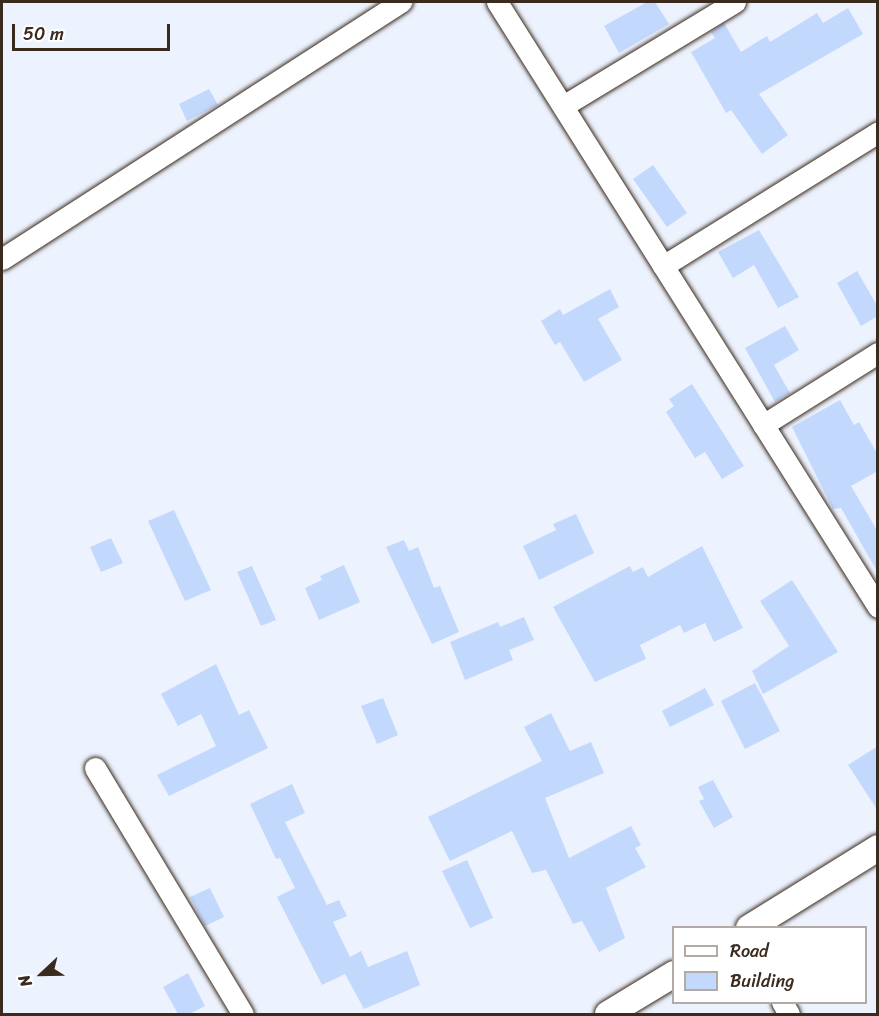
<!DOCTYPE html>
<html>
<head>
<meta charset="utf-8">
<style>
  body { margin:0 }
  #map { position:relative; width:879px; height:1016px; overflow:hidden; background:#edf3fe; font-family:Sriracha,sans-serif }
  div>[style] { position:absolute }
  .building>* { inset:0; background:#c3d8fd }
  .roads { filter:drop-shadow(0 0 2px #3b2a1e) drop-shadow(0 0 2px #3b2a1e) }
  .minor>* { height:21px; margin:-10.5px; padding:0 10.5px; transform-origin:10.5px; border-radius:10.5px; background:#fff }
  .tertiary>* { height:26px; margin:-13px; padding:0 13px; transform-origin:13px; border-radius:13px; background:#fff }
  span { translate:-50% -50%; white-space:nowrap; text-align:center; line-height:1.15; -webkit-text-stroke:4.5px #fff; paint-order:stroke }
  .frame { position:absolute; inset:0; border:3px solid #3b2a1e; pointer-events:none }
  .legend { position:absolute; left:672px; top:926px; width:195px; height:78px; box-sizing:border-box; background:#fff; border:2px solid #b1aaa5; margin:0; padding:8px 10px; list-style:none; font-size:18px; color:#3b2a1e }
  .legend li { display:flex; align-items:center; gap:12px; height:30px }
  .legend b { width:30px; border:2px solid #b1aaa5 }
  .north { position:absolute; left:12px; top:944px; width:60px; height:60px; -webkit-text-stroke:4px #fff; paint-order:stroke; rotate:248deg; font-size:16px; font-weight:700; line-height:24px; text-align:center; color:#3b2a1e }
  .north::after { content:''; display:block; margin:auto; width:21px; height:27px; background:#3b2a1e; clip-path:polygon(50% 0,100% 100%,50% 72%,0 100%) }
  .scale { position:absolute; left:12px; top:24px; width:158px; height:27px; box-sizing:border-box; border:3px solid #3b2a1e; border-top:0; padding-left:8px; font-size:18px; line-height:21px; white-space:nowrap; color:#3b2a1e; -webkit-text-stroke:4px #fff; paint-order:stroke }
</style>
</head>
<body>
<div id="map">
  <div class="building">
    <div style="clip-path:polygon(647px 2px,655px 2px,669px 24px,619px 53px,604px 26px)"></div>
    <div style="clip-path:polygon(848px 8px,863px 34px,759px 94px,788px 135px,762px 154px,731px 110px,726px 113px,691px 52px,715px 38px,711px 32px,724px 23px,741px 52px,767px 36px,770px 42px,817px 13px,823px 23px)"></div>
    <div style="clip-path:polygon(209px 89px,218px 105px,187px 121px,179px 104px)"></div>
    <div style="clip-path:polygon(653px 165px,687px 213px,667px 227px,633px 179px)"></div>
    <div style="clip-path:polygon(759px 230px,799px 297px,778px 308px,754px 265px,733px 278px,718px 252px)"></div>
    <div style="clip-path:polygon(857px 271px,878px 307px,878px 316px,861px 326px,837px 283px)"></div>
    <div style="clip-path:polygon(610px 289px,619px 307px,598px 319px,622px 360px,584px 382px,560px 342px,555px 345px,541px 321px,560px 309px,563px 315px)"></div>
    <div style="clip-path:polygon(785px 326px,799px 350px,774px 365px,790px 393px,775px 402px,745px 348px)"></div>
    <div style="clip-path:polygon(692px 384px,744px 466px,722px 479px,705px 452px,695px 458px,666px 412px,674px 406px,669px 399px)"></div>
    <div style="clip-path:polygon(840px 400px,854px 425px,859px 422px,878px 455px,878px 471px,851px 486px,878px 532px,878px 573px,841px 508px,833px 509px,792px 427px)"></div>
    <div style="clip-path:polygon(174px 510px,211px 590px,185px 601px,148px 521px)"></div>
    <div style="clip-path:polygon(576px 514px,594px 553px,539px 580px,523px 546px,556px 530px,553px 524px)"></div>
    <div style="clip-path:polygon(111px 538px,123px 563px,101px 572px,90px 547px)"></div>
    <div style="clip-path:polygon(404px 540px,409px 551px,418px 547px,434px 588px,440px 586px,459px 632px,432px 644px,386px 547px)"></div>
    <div style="clip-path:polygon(702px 546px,743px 628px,714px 642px,705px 623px,684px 633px,680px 625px,640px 645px,646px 659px,595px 682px,553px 607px,630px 566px,633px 572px,643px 567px,648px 577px)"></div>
    <div style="clip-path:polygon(344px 565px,360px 602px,319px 620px,305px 588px,322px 580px,320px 576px)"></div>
    <div style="clip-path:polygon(252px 566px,276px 620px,261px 626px,237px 572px)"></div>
    <div style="clip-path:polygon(792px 580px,838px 652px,763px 694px,752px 671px,789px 646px,760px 601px)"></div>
    <div style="clip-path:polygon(524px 617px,534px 640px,509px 650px,513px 660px,465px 680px,450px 642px,498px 622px,500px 627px)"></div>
    <div style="clip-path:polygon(216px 664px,239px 715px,249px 710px,268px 748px,169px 796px,157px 775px,216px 746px,201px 714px,178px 726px,161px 694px)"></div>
    <div style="clip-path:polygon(755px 683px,780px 731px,745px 749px,721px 701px)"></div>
    <div style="clip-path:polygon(705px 688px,714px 705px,670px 727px,662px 711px)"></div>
    <div style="clip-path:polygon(383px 698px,398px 735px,377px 744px,361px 706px)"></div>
    <div style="clip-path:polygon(551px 713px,570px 751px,591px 742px,604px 773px,545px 798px,569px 858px,631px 826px,641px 845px,635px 848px,646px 867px,606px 888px,625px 938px,599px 952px,582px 921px,573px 924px,546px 870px,532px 873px,512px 831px,450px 861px,428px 817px,542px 761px,524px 727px)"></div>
    <div style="clip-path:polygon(878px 746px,878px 811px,848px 765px)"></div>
    <div style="clip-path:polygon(713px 780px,733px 817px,714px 828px,699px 801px,704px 799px,698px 787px)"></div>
    <div style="clip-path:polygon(292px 784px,305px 813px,285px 822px,327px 905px,339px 900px,347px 916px,333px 922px,350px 957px,361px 951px,368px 967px,407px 951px,420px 985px,364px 1009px,345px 974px,322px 985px,277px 897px,295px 888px,280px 858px,276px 859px,250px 804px)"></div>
    <div style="clip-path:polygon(467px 860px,493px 918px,470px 928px,442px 871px)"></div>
    <div style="clip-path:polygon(210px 888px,224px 917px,205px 926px,190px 897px)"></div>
    <div style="clip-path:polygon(188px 973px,205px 1006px,189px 1014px,178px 1014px,163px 987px)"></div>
  </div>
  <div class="roads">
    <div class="minor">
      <div style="left:497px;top:2px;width:715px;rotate:57.8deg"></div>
      <div style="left:563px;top:106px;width:201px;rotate:-31.2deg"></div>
      <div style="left:2px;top:259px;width:475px;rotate:-32.8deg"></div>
      <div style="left:663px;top:266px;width:253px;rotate:-31.9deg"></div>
      <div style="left:763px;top:425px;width:136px;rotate:-32.1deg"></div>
      <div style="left:95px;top:768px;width:287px;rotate:59deg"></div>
      <div style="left:782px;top:1002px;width:14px;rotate:60deg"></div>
    </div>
    <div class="tertiary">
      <div style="left:749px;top:928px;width:152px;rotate:-31.8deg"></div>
      <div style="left:608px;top:1014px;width:77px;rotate:-31.2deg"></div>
    </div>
  </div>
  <div class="frame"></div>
  <ul class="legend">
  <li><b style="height:8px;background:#fff"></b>Road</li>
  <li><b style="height:16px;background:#c3d8fd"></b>Building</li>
  </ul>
  <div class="north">N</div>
  <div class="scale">50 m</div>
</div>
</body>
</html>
